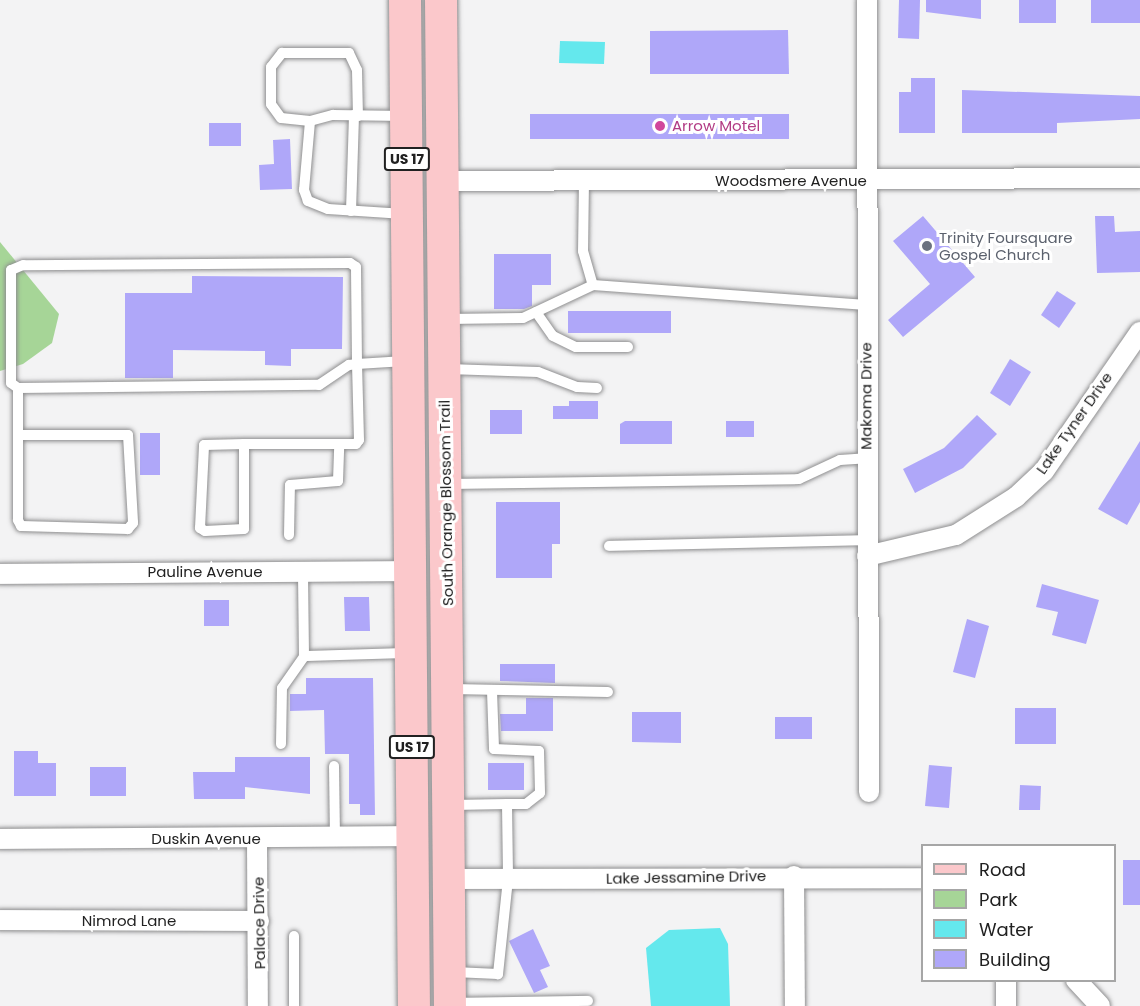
<!DOCTYPE html>
<html>
<head>
<meta charset="utf-8">
<style>
  body { margin:0 }
  #map { position:relative; width:1140px; height:1006px; overflow:hidden; background:#f3f3f4; font-family:Poppins,sans-serif }
  div>[style] { position:absolute }
  .green>* { inset:0; background:#a6d597 }
  .water>* { inset:0; background:#64e8ed }
  .building>* { inset:0; background:#afa7f9 }
  .roads { filter:drop-shadow(0 0 2px #8e8e8f) drop-shadow(0 0 2px #8e8e8f) }
  .service>* { height:10px; margin:-5px; padding:0 5px; transform-origin:5px; border-radius:5px; background:#fff }
  .minor>* { height:20px; margin:-10px; padding:0 10px; transform-origin:10px; border-radius:10px; background:#fff }
  .primary>* { height:32px; margin:-16px; padding:0 16px; transform-origin:16px; border-radius:16px; background:#fbc8cb }
  .dots>* { width:16px; height:16px; translate:-50% -50%; box-sizing:border-box; border:3px solid #fff; border-radius:50% }
  span { translate:-50% -50%; white-space:nowrap; text-align:center; line-height:1.15; -webkit-text-stroke:6px #fff; paint-order:stroke }
  .shield-label span { padding:2px 4px; background:#fff; border:2px solid; border-radius:4px; -webkit-text-stroke-width:0 }
  .shield-label { font-size:14px; color:#212121; font-weight:700 }
  .hotel-label { font-size:15px; color:#b23c85 }
  .left { translate:0 -50%; text-align:left }
  .street-label { font-size:15px; color:#212121 }
  .worship-label { font-size:15px; color:#5b616d }
  .legend { position:absolute; left:921px; top:844px; width:195px; height:138px; box-sizing:border-box; background:#fff; border:2px solid #a6a6a6; margin:0; padding:8px 10px; list-style:none; font-size:18px; color:#212121 }
  .legend li { display:flex; align-items:center; gap:12px; height:30px }
  .legend b { width:30px; border:2px solid #a6a6a6 }
</style>
</head>
<body>
<div id="map">
  <div class="green">
    <div style="clip-path:polygon(0 242px,59px 314px,52px 343px,23px 364px,0 371px)"></div>
  </div>
  <div class="water">
    <div style="clip-path:polygon(560px 41px,605px 42px,604px 64px,559px 63px)"></div>
    <div style="clip-path:polygon(720px 928px,728px 944px,730px 1006px,651px 1006px,646px 948px,669px 930px)"></div>
  </div>
  <div class="building">
    <div style="clip-path:polygon(899px 0,920px 0,919px 39px,898px 38px)"></div>
    <div style="clip-path:polygon(926px 0,981px 0,981px 19px,926px 12px)"></div>
    <div style="clip-path:polygon(1019px 0,1056px 0,1056px 23px,1019px 23px)"></div>
    <div style="clip-path:polygon(1091px 0,1140px 0,1140px 23px,1091px 23px)"></div>
    <div style="clip-path:polygon(788px 30px,789px 74px,650px 74px,650px 31px)"></div>
    <div style="clip-path:polygon(911px 78px,935px 78px,935px 133px,899px 133px,899px 92px,911px 92px)"></div>
    <div style="clip-path:polygon(962px 90px,1140px 96px,1140px 119px,1057px 123px,1057px 133px,962px 133px)"></div>
    <div style="clip-path:polygon(530px 114px,789px 114px,789px 139px,530px 139px)"></div>
    <div style="clip-path:polygon(209px 123px,241px 123px,241px 146px,209px 146px)"></div>
    <div style="clip-path:polygon(290px 139px,292px 189px,260px 190px,259px 165px,274px 164px,273px 140px)"></div>
    <div style="clip-path:polygon(923px 216px,975px 277px,903px 337px,888px 320px,930px 284px,893px 241px)"></div>
    <div style="clip-path:polygon(1095px 216px,1114px 216px,1115px 232px,1140px 231px,1140px 272px,1097px 273px)"></div>
    <div style="clip-path:polygon(494px 254px,551px 254px,551px 285px,532px 285px,532px 306px,524px 309px,494px 309px)"></div>
    <div style="clip-path:polygon(192px 276px,343px 277px,342px 349px,291px 349px,291px 366px,265px 365px,265px 351px,173px 350px,173px 378px,125px 378px,125px 293px,192px 293px)"></div>
    <div style="clip-path:polygon(1057px 291px,1076px 303px,1059px 328px,1041px 315px)"></div>
    <div style="clip-path:polygon(568px 311px,671px 311px,671px 333px,568px 333px)"></div>
    <div style="clip-path:polygon(1010px 359px,1031px 372px,1010px 406px,990px 393px)"></div>
    <div style="clip-path:polygon(569px 401px,598px 401px,598px 419px,553px 419px,553px 406px,569px 406px)"></div>
    <div style="clip-path:polygon(490px 410px,522px 410px,522px 434px,490px 434px)"></div>
    <div style="clip-path:polygon(977px 415px,997px 434px,963px 468px,915px 493px,903px 469px,944px 448px)"></div>
    <div style="clip-path:polygon(625px 421px,672px 421px,672px 444px,620px 444px,620px 424px)"></div>
    <div style="clip-path:polygon(726px 421px,754px 421px,754px 437px,726px 437px)"></div>
    <div style="clip-path:polygon(140px 433px,160px 433px,160px 475px,140px 475px)"></div>
    <div style="clip-path:polygon(1140px 441px,1140px 502px,1127px 525px,1098px 509px)"></div>
    <div style="clip-path:polygon(496px 502px,560px 502px,560px 544px,552px 544px,552px 578px,496px 578px)"></div>
    <div style="clip-path:polygon(1042px 584px,1099px 600px,1086px 644px,1052px 635px,1058px 612px,1036px 607px)"></div>
    <div style="clip-path:polygon(344px 597px,369px 597px,370px 631px,345px 631px)"></div>
    <div style="clip-path:polygon(204px 600px,229px 600px,229px 626px,204px 626px)"></div>
    <div style="clip-path:polygon(967px 619px,989px 626px,975px 678px,953px 672px)"></div>
    <div style="clip-path:polygon(500px 664px,555px 664px,555px 683px,500px 681px)"></div>
    <div style="clip-path:polygon(306px 678px,373px 678px,375px 815px,360px 815px,360px 804px,349px 804px,349px 754px,325px 754px,324px 710px,290px 711px,290px 694px,306px 694px)"></div>
    <div style="clip-path:polygon(526px 698px,553px 698px,553px 731px,501px 731px,500px 714px,526px 714px)"></div>
    <div style="clip-path:polygon(1015px 708px,1056px 708px,1056px 744px,1015px 744px)"></div>
    <div style="clip-path:polygon(632px 712px,681px 712px,681px 743px,632px 742px)"></div>
    <div style="clip-path:polygon(775px 717px,812px 717px,812px 739px,775px 739px)"></div>
    <div style="clip-path:polygon(14px 751px,38px 751px,38px 763px,56px 763px,56px 796px,14px 796px)"></div>
    <div style="clip-path:polygon(235px 757px,310px 757px,310px 794px,245px 787px,245px 799px,194px 799px,193px 772px,235px 772px)"></div>
    <div style="clip-path:polygon(488px 763px,524px 763px,524px 790px,488px 790px)"></div>
    <div style="clip-path:polygon(929px 765px,952px 767px,949px 808px,925px 806px)"></div>
    <div style="clip-path:polygon(90px 767px,126px 767px,126px 796px,90px 796px)"></div>
    <div style="clip-path:polygon(1020px 785px,1041px 786px,1040px 810px,1019px 810px)"></div>
    <div style="clip-path:polygon(1123px 860px,1140px 860px,1140px 905px,1123px 905px)"></div>
    <div style="clip-path:polygon(533px 929px,550px 966px,540px 970px,548px 987px,534px 993px,509px 941px)"></div>
  </div>
  <div class="roads">
    <div class="service">
      <div style="left:310px;top:121px;width:29px;rotate:-174deg"></div>
      <div style="left:281px;top:118px;width:17px;rotate:-126deg"></div>
      <div style="left:271px;top:104px;width:37px;rotate:-90deg"></div>
      <div style="left:271px;top:67px;width:18px;rotate:-52deg"></div>
      <div style="left:282px;top:53px;width:67px"></div>
      <div style="left:349px;top:53px;width:19px;rotate:65deg"></div>
      <div style="left:357px;top:70px;width:46px;rotate:88.8deg"></div>
      <div style="left:584px;top:181px;width:70px;rotate:90.8deg"></div>
      <div style="left:583px;top:251px;width:35px;rotate:74deg"></div>
      <div style="left:593px;top:285px;width:274px;rotate:4.2deg"></div>
      <div style="left:351px;top:211px;width:96px;rotate:-88.2deg"></div>
      <div style="left:404px;top:214px;width:76px;rotate:-176.2deg"></div>
      <div style="left:328px;top:209px;width:22px;rotate:-158deg"></div>
      <div style="left:308px;top:201px;width:12px;rotate:-110deg"></div>
      <div style="left:304px;top:190px;width:69px;rotate:-85deg"></div>
      <div style="left:310px;top:121px;width:24px;rotate:-15deg"></div>
      <div style="left:333px;top:115px;width:72px;rotate:0.8deg"></div>
      <div style="left:536px;top:312px;width:29px;rotate:55deg"></div>
      <div style="left:553px;top:336px;width:25px;rotate:26deg"></div>
      <div style="left:576px;top:347px;width:52px"></div>
      <div style="left:447px;top:319px;width:76px;rotate:-0.8deg"></div>
      <div style="left:523px;top:318px;width:77px;rotate:-25.2deg"></div>
      <div style="left:448px;top:369px;width:90px;rotate:1.9deg"></div>
      <div style="left:538px;top:372px;width:42px;rotate:21deg"></div>
      <div style="left:577px;top:387px;width:20px;rotate:3deg"></div>
      <div style="left:18px;top:435px;width:110px"></div>
      <div style="left:128px;top:435px;width:88px;rotate:86.7deg"></div>
      <div style="left:133px;top:523px;width:8px;rotate:130deg"></div>
      <div style="left:128px;top:529px;width:107px;rotate:-178.4deg"></div>
      <div style="left:21px;top:526px;width:7px;rotate:-117deg"></div>
      <div style="left:18px;top:520px;width:132px;rotate:-90deg"></div>
      <div style="left:244px;top:444px;width:85px;rotate:90deg"></div>
      <div style="left:244px;top:529px;width:39px;rotate:177deg"></div>
      <div style="left:205px;top:531px;width:6px;rotate:-149deg"></div>
      <div style="left:200px;top:528px;width:83px;rotate:-87.2deg"></div>
      <div style="left:204px;top:445px;width:40px;rotate:-1.4deg"></div>
      <div style="left:244px;top:444px;width:112px"></div>
      <div style="left:356px;top:444px;width:5px;rotate:-53deg"></div>
      <div style="left:359px;top:440px;width:76px;rotate:-91.5deg"></div>
      <div style="left:357px;top:364px;width:97px;rotate:-90.6deg"></div>
      <div style="left:356px;top:267px;width:7px;rotate:-146deg"></div>
      <div style="left:350px;top:263px;width:327px;rotate:179.6deg"></div>
      <div style="left:23px;top:265px;width:13px;rotate:157deg"></div>
      <div style="left:11px;top:270px;width:113px;rotate:90deg"></div>
      <div style="left:11px;top:383px;width:9px;rotate:36deg"></div>
      <div style="left:18px;top:388px;width:301px;rotate:-0.6deg"></div>
      <div style="left:319px;top:385px;width:36px;rotate:-34deg"></div>
      <div style="left:349px;top:365px;width:8px;rotate:-7deg"></div>
      <div style="left:357px;top:364px;width:48px;rotate:-3.6deg"></div>
      <div style="left:449px;top:484px;width:350px;rotate:-0.8deg"></div>
      <div style="left:799px;top:479px;width:45px;rotate:-24.9deg"></div>
      <div style="left:840px;top:460px;width:26px;rotate:-4deg"></div>
      <div style="left:289px;top:535px;width:50px;rotate:-88.9deg"></div>
      <div style="left:290px;top:485px;width:48px;rotate:-4.8deg"></div>
      <div style="left:338px;top:481px;width:37px;rotate:-88deg"></div>
      <div style="left:609px;top:546px;width:258px;rotate:-1.3deg"></div>
      <div style="left:304px;top:656px;width:104px;rotate:-1.7deg"></div>
      <div style="left:451px;top:689px;width:157px;rotate:1.1deg"></div>
      <div style="left:492px;top:691px;width:58px;rotate:88deg"></div>
      <div style="left:494px;top:749px;width:45px;rotate:2.5deg"></div>
      <div style="left:539px;top:751px;width:42px;rotate:88.6deg"></div>
      <div style="left:540px;top:793px;width:18px;rotate:142deg"></div>
      <div style="left:526px;top:804px;width:19px;rotate:180deg"></div>
      <div style="left:281px;top:744px;width:56px;rotate:-89deg"></div>
      <div style="left:282px;top:688px;width:39px;rotate:-55deg"></div>
      <div style="left:304px;top:656px;width:85px;rotate:-90.7deg"></div>
      <div style="left:334px;top:766px;width:72px;rotate:89.2deg"></div>
      <div style="left:452px;top:805px;width:55px;rotate:-1deg"></div>
      <div style="left:507px;top:804px;width:75px;rotate:89.2deg"></div>
      <div style="left:508px;top:879px;width:96px;rotate:96deg"></div>
      <div style="left:498px;top:974px;width:44px;rotate:-177.4deg"></div>
      <div style="left:454px;top:1003px;width:134px;rotate:-0.9deg"></div>
      <div style="left:294px;top:1006px;width:70px;rotate:-90deg"></div>
    </div>
    <div class="minor">
      <div style="left:867px;top:0;width:792px;rotate:89.86deg"></div>
      <div style="left:442px;top:181px;width:698px;rotate:-0.25deg"></div>
      <div style="left:867px;top:556px;width:91px;rotate:-13.3deg"></div>
      <div style="left:956px;top:535px;width:71px;rotate:-32.3deg"></div>
      <div style="left:1016px;top:497px;width:38px;rotate:-43deg"></div>
      <div style="left:1044px;top:471px;width:169px;rotate:-55.4deg"></div>
      <div style="left:0;top:574px;width:410px;rotate:-0.4deg"></div>
      <div style="left:0;top:839px;width:412px;rotate:-0.4deg"></div>
      <div style="left:257px;top:839px;width:167px;rotate:89.7deg"></div>
      <div style="left:794px;top:876px;width:130px;rotate:89.6deg"></div>
      <div style="left:450px;top:879px;width:472px;rotate:-0.1deg"></div>
      <div style="left:0;top:920px;width:259px;rotate:0.2deg"></div>
      <div style="left:1006px;top:980px;width:26px;rotate:90deg"></div>
      <div style="left:1076px;top:980px;width:35px;rotate:47deg"></div>
    </div>
    <div class="primary">
      <div style="left:405px;top:0;width:1006px;rotate:89.49deg"></div>
      <div style="left:441px;top:0;width:1006px;rotate:89.49deg"></div>
    </div>
  </div>
  <div class="dots">
    <div style="left:660px;top:126px;background:#d1479c"></div>
    <div style="left:927px;top:246px;background:#6b7280"></div>
  </div>
  <div class="shield-label">
    <span style="left:407px;top:159px">US 17</span>
    <span style="left:412px;top:747px">US 17</span>
  </div>
  <div class="hotel-label">
    <span class="left" style="left:672px;top:126px">Arrow Motel</span>
  </div>
  <div class="street-label">
    <span style="left:791px;top:181px">Woodsmere Avenue</span>
    <span style="left:866px;top:396px;rotate:-90deg">Makoma Drive</span>
    <span style="left:1074px;top:423px;rotate:-55deg">Lake Tyner Drive</span>
    <span style="left:446px;top:503px;rotate:-91deg">South Orange Blossom Trail</span>
    <span style="left:205px;top:572px">Pauline Avenue</span>
    <span style="left:206px;top:839px">Duskin Avenue</span>
    <span style="left:686px;top:877px;rotate:-1deg">Lake Jessamine Drive</span>
    <span style="left:129px;top:921px">Nimrod Lane</span>
    <span style="left:259px;top:923px;rotate:-91deg">Palace Drive</span>
  </div>
  <div class="worship-label">
    <span class="left" style="left:939px;top:246px">Trinity Foursquare<br>Gospel Church</span>
  </div>
  <ul class="legend">
  <li><b style="height:8px;background:#fbc8cb"></b>Road</li>
  <li><b style="height:16px;background:#a6d597"></b>Park</li>
  <li><b style="height:16px;background:#64e8ed"></b>Water</li>
  <li><b style="height:16px;background:#afa7f9"></b>Building</li>
  </ul>
</div>
</body>
</html>
